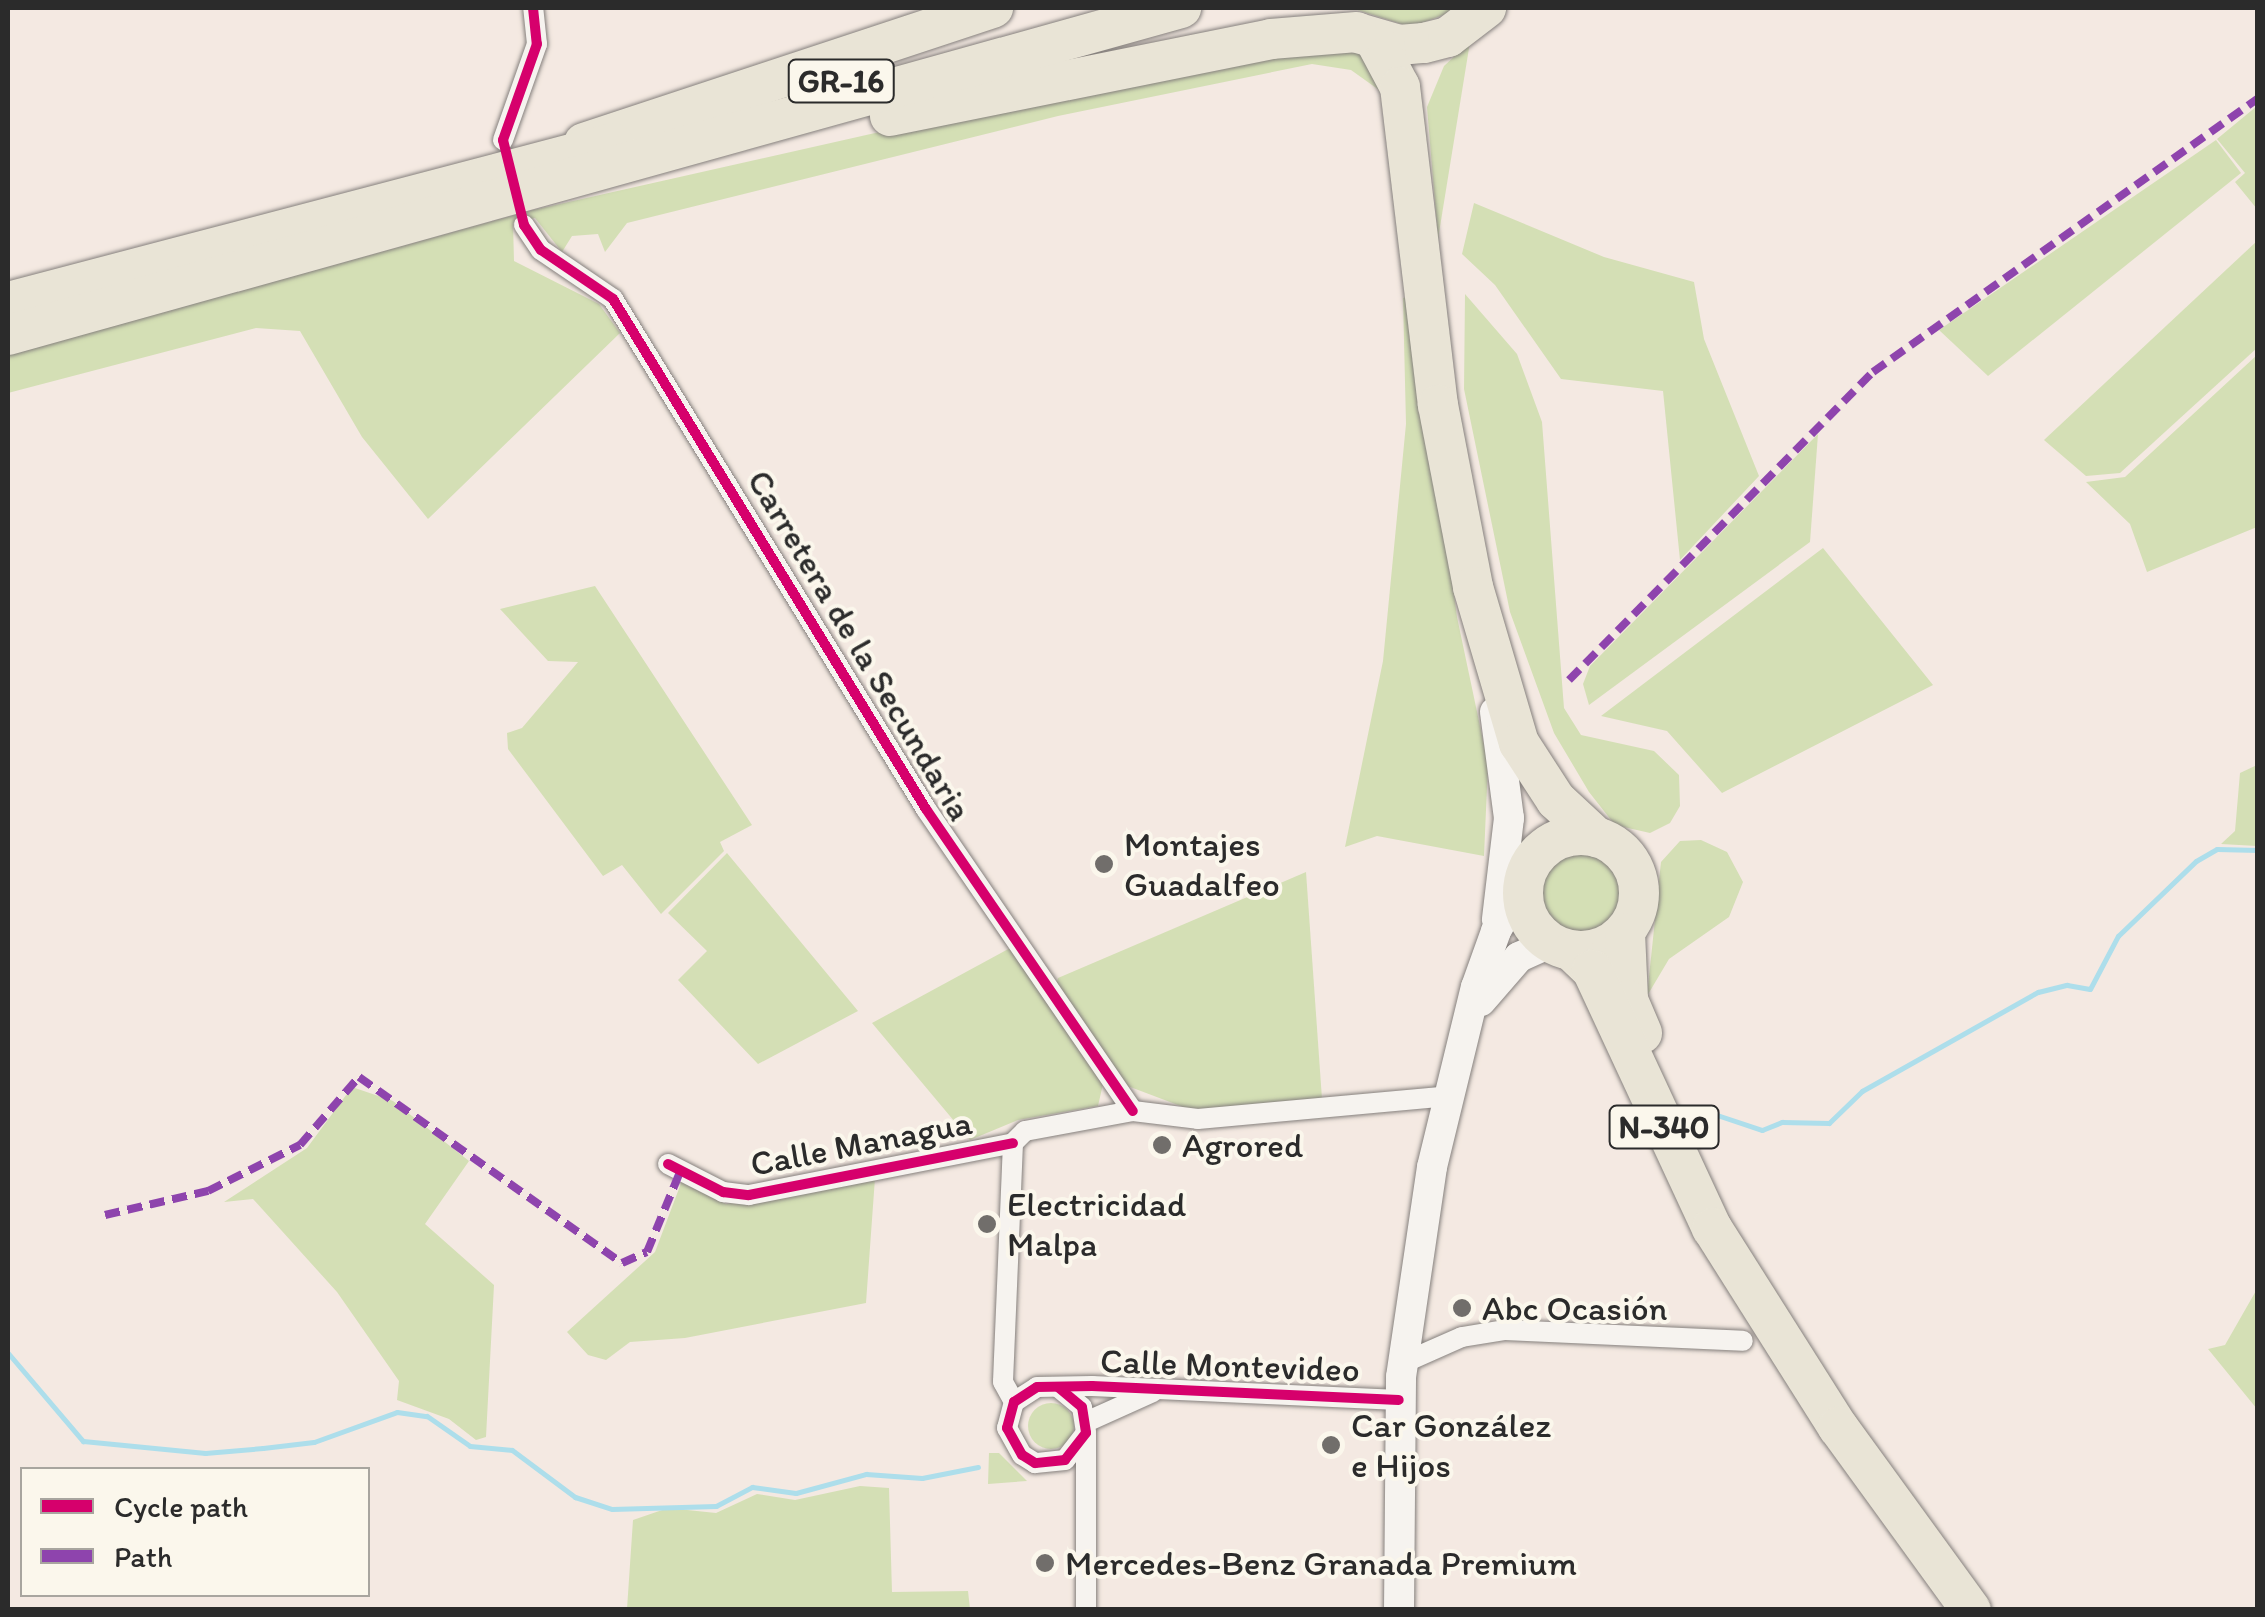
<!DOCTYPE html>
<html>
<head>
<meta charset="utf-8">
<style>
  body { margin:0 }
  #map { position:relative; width:2265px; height:1617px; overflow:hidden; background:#f4e9e2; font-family:Itim,sans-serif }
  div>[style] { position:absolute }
  .green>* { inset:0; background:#d4dfb5 }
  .round { border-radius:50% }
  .stream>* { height:5px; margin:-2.5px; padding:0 2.5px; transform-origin:2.5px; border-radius:2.5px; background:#addeeb }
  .roads { filter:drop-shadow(0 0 2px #85807d) drop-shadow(0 0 2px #85807d) }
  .street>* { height:20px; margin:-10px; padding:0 10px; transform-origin:10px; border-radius:10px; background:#f6f3ef }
  .secondary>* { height:30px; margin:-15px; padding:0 15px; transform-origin:15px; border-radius:15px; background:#f6f3ef }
  .highway>* { height:40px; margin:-20px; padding:0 20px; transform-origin:20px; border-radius:20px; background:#e9e4d6 }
  .highway>.ring { margin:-20px; padding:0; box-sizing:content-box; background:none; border:40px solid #e9e4d6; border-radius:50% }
  .quiet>* { height:8px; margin-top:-4px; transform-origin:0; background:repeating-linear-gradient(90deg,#8e44ad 0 15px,transparent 0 23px) }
  .cycleway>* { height:10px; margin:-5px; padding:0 5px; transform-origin:5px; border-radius:5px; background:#d6006c }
  .dots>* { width:28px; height:28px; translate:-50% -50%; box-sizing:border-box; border:5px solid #fbf7ec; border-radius:50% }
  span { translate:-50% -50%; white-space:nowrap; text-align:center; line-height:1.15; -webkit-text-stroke:8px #fbf7ec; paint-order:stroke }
  .shield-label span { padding:2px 8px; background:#fbf7ec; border:2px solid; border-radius:8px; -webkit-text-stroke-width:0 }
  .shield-label { font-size:32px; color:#2b2b2b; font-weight:700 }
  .street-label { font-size:35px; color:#2b2b2b }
  .poi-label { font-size:35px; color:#2b2b2b }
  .left { translate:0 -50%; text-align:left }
  .frame { position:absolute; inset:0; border:10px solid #2b2b2b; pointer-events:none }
  .legend { position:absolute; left:20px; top:1467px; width:350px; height:130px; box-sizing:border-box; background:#fbf7ec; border:2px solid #a8a59f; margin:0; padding:12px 18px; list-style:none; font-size:30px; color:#2b2b2b }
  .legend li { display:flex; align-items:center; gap:20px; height:50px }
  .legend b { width:50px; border:2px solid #a8a59f }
</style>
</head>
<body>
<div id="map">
  <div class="green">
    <div style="clip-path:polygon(1351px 8px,1462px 8px,1411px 27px)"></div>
    <div style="clip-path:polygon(1470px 42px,1438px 239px,1427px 107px,1444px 66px)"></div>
    <div style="clip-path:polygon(1338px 43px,1366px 53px,1386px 95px,1351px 70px,1312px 64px,1058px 116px,627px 223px,605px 252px,598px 234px,572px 236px,562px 252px,535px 218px,513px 223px,514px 261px,599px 304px,620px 333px,428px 519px,362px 437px,300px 331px,256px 328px,8px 393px,8px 355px,533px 210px,946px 117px)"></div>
    <div style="clip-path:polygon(2257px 106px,2257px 209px,2235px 182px,2245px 173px,2217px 139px)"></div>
    <div style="clip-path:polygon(2216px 140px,2241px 173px,1988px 376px,1939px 330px)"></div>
    <div style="clip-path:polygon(1474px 203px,1604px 257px,1694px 282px,1704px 339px,1759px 476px,1680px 560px,1663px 391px,1561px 379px,1495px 285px,1462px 254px)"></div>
    <div style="clip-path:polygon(2257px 241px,2257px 348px,2120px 473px,2086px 476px,2044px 440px)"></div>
    <div style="clip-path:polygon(1465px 294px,1517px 354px,1542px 422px,1564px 708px,1581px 735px,1654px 751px,1679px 775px,1680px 806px,1670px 823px,1650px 833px,1615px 825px,1589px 792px,1554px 733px,1510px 612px,1464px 389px)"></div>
    <div style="clip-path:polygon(1415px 295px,1457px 617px,1488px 764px,1484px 856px,1377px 836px,1345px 847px,1383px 661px,1406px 424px,1403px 298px)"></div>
    <div style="clip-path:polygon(2257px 355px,2257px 527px,2147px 572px,2130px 524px,2086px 482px,2125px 477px)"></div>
    <div style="clip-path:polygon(1818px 434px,1810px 542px,1589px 705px,1583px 684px,1590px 666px)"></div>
    <div style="clip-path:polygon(1823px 548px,1933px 685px,1722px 793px,1667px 731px,1601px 716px)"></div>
    <div style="clip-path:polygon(595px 586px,752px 825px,720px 842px,724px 851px,661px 914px,622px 865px,603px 876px,508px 749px,507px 733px,522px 728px,578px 662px,548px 661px,500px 609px)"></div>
    <div style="clip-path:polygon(2257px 765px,2257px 846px,2221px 844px,2235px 831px,2240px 773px)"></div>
    <div style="clip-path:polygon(1701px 840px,1727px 852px,1743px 882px,1729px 917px,1669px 959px,1647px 996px,1661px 862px,1680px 841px)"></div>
    <div class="round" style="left:1538px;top:851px;width:88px;height:88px"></div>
    <div style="clip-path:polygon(727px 853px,858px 1011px,758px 1064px,678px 980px,707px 951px,668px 913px)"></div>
    <div style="clip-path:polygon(1306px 872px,1322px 1099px,1191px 1110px,1125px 1085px,1056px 986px,1058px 978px)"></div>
    <div style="clip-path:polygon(1012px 947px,1103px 1084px,1098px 1106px,1018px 1120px,970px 1140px,872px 1023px)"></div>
    <div style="clip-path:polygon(352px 1087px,393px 1101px,469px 1161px,425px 1224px,494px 1285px,486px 1437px,476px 1440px,449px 1419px,397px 1400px,399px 1381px,337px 1292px,253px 1199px,224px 1202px,307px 1148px)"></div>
    <div style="clip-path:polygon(683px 1178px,726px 1204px,875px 1178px,866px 1303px,685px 1338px,630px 1342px,606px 1360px,588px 1355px,567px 1332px,655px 1252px)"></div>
    <div style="clip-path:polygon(2257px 1289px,2257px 1409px,2208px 1349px,2225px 1345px)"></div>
    <div class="round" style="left:1028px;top:1403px;width:46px;height:46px"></div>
    <div style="clip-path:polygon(989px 1453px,999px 1453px,1027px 1481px,988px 1484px)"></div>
    <div style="clip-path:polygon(860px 1486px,889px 1488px,892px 1592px,968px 1591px,970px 1609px,627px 1609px,633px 1520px,668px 1508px,716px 1513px,757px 1494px,795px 1500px)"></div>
  </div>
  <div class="stream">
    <div style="left:1711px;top:1113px;width:54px;rotate:18.4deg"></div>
    <div style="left:1762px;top:1130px;width:22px;rotate:-22deg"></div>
    <div style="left:1782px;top:1122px;width:47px;rotate:1.2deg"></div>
    <div style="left:1829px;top:1123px;width:46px;rotate:-44.1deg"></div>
    <div style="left:1862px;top:1091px;width:202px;rotate:-29.4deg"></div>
    <div style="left:2038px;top:992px;width:30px;rotate:-14deg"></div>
    <div style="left:2067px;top:985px;width:23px;rotate:10deg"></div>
    <div style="left:2090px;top:989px;width:60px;rotate:-62.2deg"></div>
    <div style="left:2118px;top:936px;width:108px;rotate:-43.9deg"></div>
    <div style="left:2196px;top:861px;width:24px;rotate:-30deg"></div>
    <div style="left:2217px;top:849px;width:41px;rotate:1.4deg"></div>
    <div style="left:8px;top:1353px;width:116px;rotate:49.6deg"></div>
    <div style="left:83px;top:1441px;width:123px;rotate:5.6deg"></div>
    <div style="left:205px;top:1453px;width:58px;rotate:-4.9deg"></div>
    <div style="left:263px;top:1448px;width:51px;rotate:-6.7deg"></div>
    <div style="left:314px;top:1442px;width:88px;rotate:-19.9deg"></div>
    <div style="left:397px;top:1412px;width:30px;rotate:8deg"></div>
    <div style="left:427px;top:1416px;width:52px;rotate:34.9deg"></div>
    <div style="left:470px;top:1446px;width:42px;rotate:5.4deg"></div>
    <div style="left:512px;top:1450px;width:79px;rotate:36.7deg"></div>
    <div style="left:575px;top:1497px;width:39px;rotate:18deg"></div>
    <div style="left:612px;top:1509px;width:104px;rotate:-1.7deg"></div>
    <div style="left:716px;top:1506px;width:41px;rotate:-27.8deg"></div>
    <div style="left:752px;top:1487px;width:44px;rotate:7.8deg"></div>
    <div style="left:796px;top:1493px;width:73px;rotate:-15.2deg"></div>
    <div style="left:866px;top:1474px;width:56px;rotate:4.1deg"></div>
    <div style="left:922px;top:1478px;width:57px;rotate:-11.1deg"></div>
  </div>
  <div class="roads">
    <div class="street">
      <div style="left:503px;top:140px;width:102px;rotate:-70.5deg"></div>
      <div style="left:537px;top:44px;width:36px;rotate:-96deg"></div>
      <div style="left:524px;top:225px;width:30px;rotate:56deg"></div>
      <div style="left:541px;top:250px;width:87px;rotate:34.2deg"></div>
      <div style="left:613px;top:299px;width:598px;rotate:58.46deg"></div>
      <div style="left:926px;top:809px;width:366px;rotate:55.6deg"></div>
      <div style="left:1013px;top:1143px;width:17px;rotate:-45deg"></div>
      <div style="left:1025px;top:1131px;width:110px;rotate:-10.5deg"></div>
      <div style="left:1133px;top:1111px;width:65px;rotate:7deg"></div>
      <div style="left:1198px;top:1119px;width:252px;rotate:-5.2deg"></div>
      <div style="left:1013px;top:1143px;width:239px;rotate:92.4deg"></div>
      <div style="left:1003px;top:1382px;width:23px;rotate:61deg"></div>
      <div style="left:668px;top:1164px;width:62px;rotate:27deg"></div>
      <div style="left:723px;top:1192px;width:26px;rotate:7deg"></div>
      <div style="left:749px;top:1195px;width:269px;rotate:-11.1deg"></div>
      <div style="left:1403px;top:1363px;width:64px;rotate:-23.8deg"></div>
      <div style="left:1462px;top:1337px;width:44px;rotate:-9.2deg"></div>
      <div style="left:1505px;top:1330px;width:238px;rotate:2.6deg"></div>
      <div style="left:1058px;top:1387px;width:31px;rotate:40deg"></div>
      <div style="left:1082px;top:1407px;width:26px;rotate:81deg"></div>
      <div style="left:1086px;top:1433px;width:34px;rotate:128deg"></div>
      <div style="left:1065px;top:1460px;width:30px;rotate:174deg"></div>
      <div style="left:1035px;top:1463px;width:15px;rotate:-148deg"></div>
      <div style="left:1022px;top:1455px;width:31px;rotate:-119deg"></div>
      <div style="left:1007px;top:1428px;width:27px;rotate:-75deg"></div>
      <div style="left:1014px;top:1402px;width:27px;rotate:-33deg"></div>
      <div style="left:1037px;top:1387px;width:55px;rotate:-1deg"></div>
      <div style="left:1092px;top:1386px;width:307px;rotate:2.6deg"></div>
      <div style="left:1086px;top:1422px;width:73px;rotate:-24.1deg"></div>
      <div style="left:1086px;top:1435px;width:175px;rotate:90deg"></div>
    </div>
    <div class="secondary">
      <div style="left:1495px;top:712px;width:107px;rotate:82.5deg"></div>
      <div style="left:1509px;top:818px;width:102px;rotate:96.8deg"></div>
      <div style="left:1481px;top:1001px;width:58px;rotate:-49.2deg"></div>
      <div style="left:1519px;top:957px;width:34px;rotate:-24deg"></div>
      <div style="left:1399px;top:1610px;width:233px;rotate:-89.5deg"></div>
      <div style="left:1401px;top:1377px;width:212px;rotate:-81.6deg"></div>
      <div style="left:1432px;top:1167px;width:185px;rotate:-76.3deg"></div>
      <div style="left:1476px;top:987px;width:59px;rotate:-70.3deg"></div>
      <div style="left:1496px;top:931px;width:55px;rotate:-60.6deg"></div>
    </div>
    <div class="highway">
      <div style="left:1358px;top:33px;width:43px;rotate:16.3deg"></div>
      <div style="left:1399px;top:45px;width:25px;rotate:-5deg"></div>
      <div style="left:1424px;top:43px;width:25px;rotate:-14deg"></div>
      <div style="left:1448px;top:37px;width:48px;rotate:-37.3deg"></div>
      <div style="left:1375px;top:40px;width:53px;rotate:62deg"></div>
      <div style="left:1400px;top:87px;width:320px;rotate:83.2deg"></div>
      <div style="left:1438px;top:405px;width:185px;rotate:79.1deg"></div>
      <div style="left:1473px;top:587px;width:163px;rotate:73.6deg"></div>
      <div style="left:1519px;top:743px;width:68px;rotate:57deg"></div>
      <div style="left:1556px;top:800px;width:54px;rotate:42.8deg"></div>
      <div style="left:890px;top:116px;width:389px;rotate:-11.4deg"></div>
      <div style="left:1271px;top:39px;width:86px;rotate:-4.7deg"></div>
      <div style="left:584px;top:143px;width:431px;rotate:-18.3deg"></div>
      <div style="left:8px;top:302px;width:626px;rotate:-14.72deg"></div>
      <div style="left:8px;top:335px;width:1218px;rotate:-15.58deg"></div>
      <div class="ring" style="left:1523px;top:835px;width:76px;height:76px"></div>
      <div style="left:1625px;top:933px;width:67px;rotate:87.4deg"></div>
      <div style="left:1628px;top:1000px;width:36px;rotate:67deg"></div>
      <div style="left:1572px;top:951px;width:28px;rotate:44deg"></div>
      <div style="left:1592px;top:970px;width:285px;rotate:65.1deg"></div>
      <div style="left:1712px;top:1228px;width:236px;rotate:57.7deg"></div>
      <div style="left:1838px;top:1427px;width:226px;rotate:54deg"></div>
    </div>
  </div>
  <div class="quiet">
    <div style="left:1569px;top:680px;width:433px;rotate:-45.4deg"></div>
    <div style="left:1873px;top:372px;width:473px;rotate:-35.4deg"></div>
    <div style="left:105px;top:1215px;width:106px;rotate:-13.1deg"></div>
    <div style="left:208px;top:1191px;width:103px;rotate:-26.6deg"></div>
    <div style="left:300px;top:1145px;width:90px;rotate:-49.1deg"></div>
    <div style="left:359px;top:1077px;width:322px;rotate:35.3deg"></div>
    <div style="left:622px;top:1263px;width:27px;rotate:-24deg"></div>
    <div style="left:647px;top:1252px;width:92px;rotate:-67.6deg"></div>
  </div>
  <div class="cycleway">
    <div style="left:533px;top:8px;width:36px;rotate:84deg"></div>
    <div style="left:537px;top:44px;width:102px;rotate:109.5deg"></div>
    <div style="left:503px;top:140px;width:88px;rotate:76.1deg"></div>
    <div style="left:524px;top:225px;width:30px;rotate:56deg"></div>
    <div style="left:541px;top:250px;width:87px;rotate:34.2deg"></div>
    <div style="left:613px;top:299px;width:598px;rotate:58.46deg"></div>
    <div style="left:926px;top:809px;width:366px;rotate:55.6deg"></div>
    <div style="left:668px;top:1164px;width:62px;rotate:27deg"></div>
    <div style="left:723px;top:1192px;width:26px;rotate:7deg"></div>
    <div style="left:749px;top:1195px;width:269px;rotate:-11.1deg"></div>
    <div style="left:1058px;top:1387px;width:31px;rotate:40deg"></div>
    <div style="left:1082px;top:1407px;width:26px;rotate:81deg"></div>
    <div style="left:1086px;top:1433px;width:34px;rotate:128deg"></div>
    <div style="left:1065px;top:1460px;width:30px;rotate:174deg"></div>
    <div style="left:1035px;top:1463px;width:15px;rotate:-148deg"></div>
    <div style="left:1022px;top:1455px;width:31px;rotate:-119deg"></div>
    <div style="left:1007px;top:1428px;width:27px;rotate:-75deg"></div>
    <div style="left:1014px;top:1402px;width:27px;rotate:-33deg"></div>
    <div style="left:1037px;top:1387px;width:55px;rotate:-1deg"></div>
    <div style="left:1092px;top:1386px;width:307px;rotate:2.6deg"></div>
  </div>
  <div class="dots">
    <div style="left:1104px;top:864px;background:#716e6b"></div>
    <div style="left:1162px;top:1145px;background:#716e6b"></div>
    <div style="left:987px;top:1224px;background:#716e6b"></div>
    <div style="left:1462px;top:1308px;background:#716e6b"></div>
    <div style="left:1331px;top:1445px;background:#716e6b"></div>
    <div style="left:1045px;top:1563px;background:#716e6b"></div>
  </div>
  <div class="shield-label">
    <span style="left:841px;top:81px">GR-16</span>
    <span style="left:1664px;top:1127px">N-340</span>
  </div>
  <div class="street-label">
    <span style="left:860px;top:645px;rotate:59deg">Carretera de la Secundaria</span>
    <span style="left:861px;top:1143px;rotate:-11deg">Calle Managua</span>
    <span style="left:1230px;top:1365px;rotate:2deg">Calle Montevideo</span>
  </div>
  <div class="poi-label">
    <span class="left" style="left:1124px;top:864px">Montajes<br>Guadalfeo</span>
    <span class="left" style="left:1182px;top:1145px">Agrored</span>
    <span class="left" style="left:1007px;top:1224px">Electricidad<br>Malpa</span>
    <span class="left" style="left:1482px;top:1308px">Abc Ocasión</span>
    <span class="left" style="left:1351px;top:1445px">Car González<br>e Hijos</span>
    <span class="left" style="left:1065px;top:1563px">Mercedes-Benz Granada Premium</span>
  </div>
  <div class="frame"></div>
  <ul class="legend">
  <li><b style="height:12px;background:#d6006c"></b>Cycle path</li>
  <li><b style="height:12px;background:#8e44ad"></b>Path</li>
  </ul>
</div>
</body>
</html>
